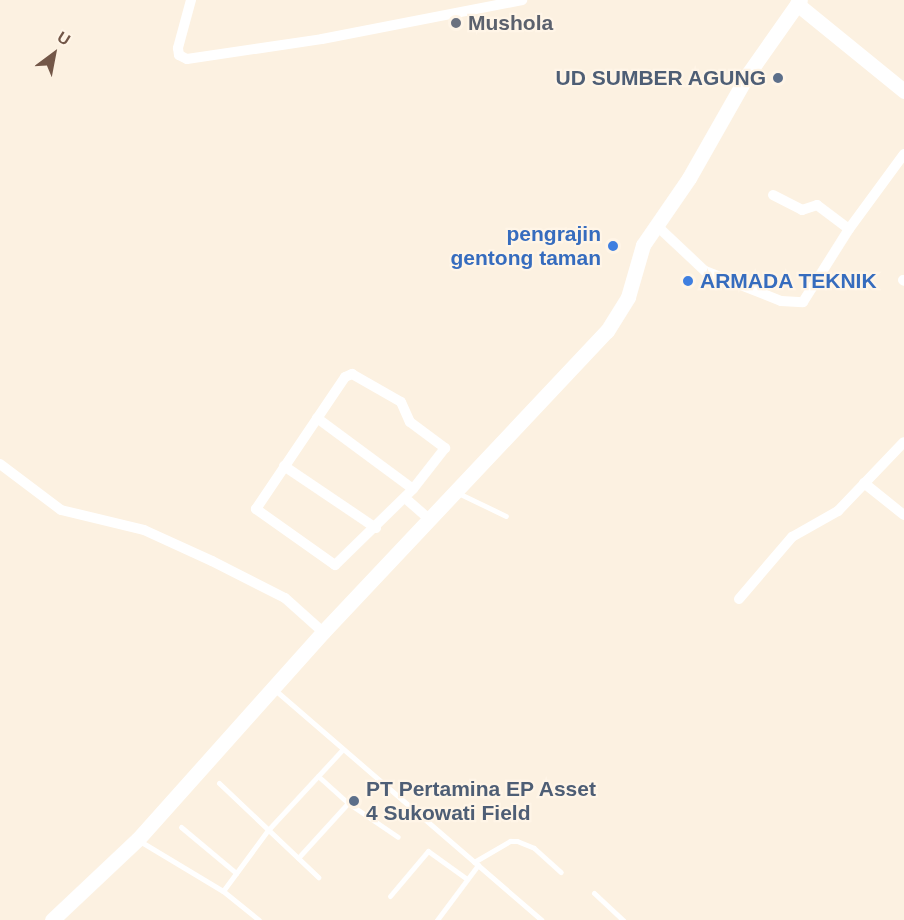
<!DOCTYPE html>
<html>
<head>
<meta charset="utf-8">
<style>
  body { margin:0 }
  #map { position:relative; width:904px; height:920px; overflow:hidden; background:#fcf1e1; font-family:Arial,sans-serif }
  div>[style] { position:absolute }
  .lane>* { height:5px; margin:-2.5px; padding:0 2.5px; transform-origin:2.5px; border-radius:2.5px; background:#fff }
  .street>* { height:10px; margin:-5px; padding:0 5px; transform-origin:5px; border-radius:5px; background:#fff }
  .secondary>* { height:15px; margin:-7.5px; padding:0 7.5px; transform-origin:7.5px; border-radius:7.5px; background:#fff }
  .dots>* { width:16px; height:16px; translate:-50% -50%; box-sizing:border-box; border:3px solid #fff5e7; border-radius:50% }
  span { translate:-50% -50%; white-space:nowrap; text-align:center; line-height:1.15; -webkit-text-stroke:4.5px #fff5e7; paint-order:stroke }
  .worship-label { font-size:21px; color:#5b616d; font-weight:700 }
  .left { translate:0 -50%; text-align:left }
  .service-label { font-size:21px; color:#4e5e75; font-weight:700 }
  .right { translate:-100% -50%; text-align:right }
  .shop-label { font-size:21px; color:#366cbe; font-weight:700 }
  .north { position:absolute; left:24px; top:24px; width:60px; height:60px; -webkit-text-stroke:4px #fff5e7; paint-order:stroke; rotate:32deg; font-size:16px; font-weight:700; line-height:24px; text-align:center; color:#735748 }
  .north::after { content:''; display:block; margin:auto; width:21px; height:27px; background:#735748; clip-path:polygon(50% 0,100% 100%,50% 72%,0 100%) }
</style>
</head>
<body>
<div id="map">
  <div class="lane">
    <div style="left:458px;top:493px;width:53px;rotate:25.6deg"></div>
    <div style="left:275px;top:690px;width:352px;rotate:40.8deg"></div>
    <div style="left:318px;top:776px;width:40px;rotate:42deg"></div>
    <div style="left:348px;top:803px;width:60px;rotate:34.2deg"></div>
    <div style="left:219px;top:783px;width:137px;rotate:43.5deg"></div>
    <div style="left:181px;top:827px;width:72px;rotate:39.9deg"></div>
    <div style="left:138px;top:840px;width:99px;rotate:31deg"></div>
    <div style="left:223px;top:891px;width:46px;rotate:38.9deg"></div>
    <div style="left:298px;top:858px;width:74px;rotate:-47.7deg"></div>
    <div style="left:474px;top:862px;width:42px;rotate:-30.3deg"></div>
    <div style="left:510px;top:841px;width:7px"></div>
    <div style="left:517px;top:841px;width:18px;rotate:22deg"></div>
    <div style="left:534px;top:848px;width:36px;rotate:42deg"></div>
    <div style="left:223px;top:891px;width:76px;rotate:-53.6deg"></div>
    <div style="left:268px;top:830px;width:110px;rotate:-47.2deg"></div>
    <div style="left:594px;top:893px;width:40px;rotate:43deg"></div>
    <div style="left:390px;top:896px;width:59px;rotate:-49.8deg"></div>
    <div style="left:428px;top:851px;width:48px;rotate:35.7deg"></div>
    <div style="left:437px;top:920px;width:69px;rotate:-53.3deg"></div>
  </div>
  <div class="street">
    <div style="left:191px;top:0;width:50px;rotate:105.2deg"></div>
    <div style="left:178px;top:48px;width:7px;rotate:82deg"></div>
    <div style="left:179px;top:55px;width:9px;rotate:27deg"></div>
    <div style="left:187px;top:59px;width:136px;rotate:-8.4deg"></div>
    <div style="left:322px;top:39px;width:204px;rotate:-11deg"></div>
    <div style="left:773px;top:195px;width:33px;rotate:27deg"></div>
    <div style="left:802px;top:210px;width:16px;rotate:-18deg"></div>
    <div style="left:817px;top:205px;width:40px;rotate:37deg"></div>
    <div style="left:656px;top:225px;width:67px;rotate:43.2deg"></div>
    <div style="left:705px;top:271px;width:82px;rotate:21.5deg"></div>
    <div style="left:781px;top:301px;width:22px;rotate:3deg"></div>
    <div style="left:803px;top:302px;width:86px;rotate:-57.8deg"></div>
    <div style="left:849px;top:229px;width:93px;rotate:-53.7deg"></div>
    <div style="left:903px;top:280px;width:1px;rotate:45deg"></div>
    <div style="left:352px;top:374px;width:56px;rotate:29.7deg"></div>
    <div style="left:401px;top:402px;width:22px;rotate:66deg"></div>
    <div style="left:410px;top:422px;width:44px;rotate:36.6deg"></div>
    <div style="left:445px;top:448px;width:52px;rotate:128deg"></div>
    <div style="left:413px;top:489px;width:109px;rotate:135.7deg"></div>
    <div style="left:335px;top:565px;width:97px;rotate:-144.7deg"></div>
    <div style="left:256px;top:509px;width:159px;rotate:-56deg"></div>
    <div style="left:345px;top:377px;width:8px;rotate:-23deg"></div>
    <div style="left:317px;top:418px;width:119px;rotate:36.5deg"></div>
    <div style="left:0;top:464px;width:76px;rotate:37deg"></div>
    <div style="left:61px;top:510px;width:85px;rotate:13.5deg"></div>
    <div style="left:144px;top:530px;width:75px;rotate:24.5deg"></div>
    <div style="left:212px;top:561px;width:82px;rotate:26.9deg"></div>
    <div style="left:285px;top:598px;width:51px;rotate:41.8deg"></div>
    <div style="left:284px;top:466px;width:111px;rotate:34deg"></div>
    <div style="left:864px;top:483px;width:51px;rotate:38.7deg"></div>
    <div style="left:405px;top:498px;width:33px;rotate:41deg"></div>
    <div style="left:739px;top:599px;width:82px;rotate:-49.5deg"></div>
    <div style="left:792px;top:537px;width:53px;rotate:-29.5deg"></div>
    <div style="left:838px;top:511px;width:95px;rotate:-46.3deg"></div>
  </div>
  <div class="secondary">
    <div style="left:797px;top:4px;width:138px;rotate:39.1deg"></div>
    <div style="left:52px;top:920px;width:118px;rotate:-43.3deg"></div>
    <div style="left:138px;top:839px;width:278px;rotate:-48.2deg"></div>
    <div style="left:323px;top:632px;width:414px;rotate:-46.7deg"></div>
    <div style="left:607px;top:331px;width:40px;rotate:-58deg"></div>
    <div style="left:628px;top:297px;width:54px;rotate:-73.9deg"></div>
    <div style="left:643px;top:245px;width:81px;rotate:-55.5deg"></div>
    <div style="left:689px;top:178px;width:120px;rotate:-60.4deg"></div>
    <div style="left:748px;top:74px;width:90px;rotate:-54.9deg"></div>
  </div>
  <div class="dots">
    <div style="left:456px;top:23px;background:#6b7280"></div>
    <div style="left:778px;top:78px;background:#5c6f8a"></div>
    <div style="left:613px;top:246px;background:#3f7fe0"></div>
    <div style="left:688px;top:281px;background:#3f7fe0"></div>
    <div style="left:354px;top:801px;background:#5c6f8a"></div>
  </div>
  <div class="worship-label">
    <span class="left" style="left:468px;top:23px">Mushola</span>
  </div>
  <div class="service-label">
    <span class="right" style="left:766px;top:78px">UD SUMBER AGUNG</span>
    <span class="left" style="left:366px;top:801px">PT Pertamina EP Asset<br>4 Sukowati Field</span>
  </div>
  <div class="shop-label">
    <span class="right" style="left:601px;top:246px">pengrajin<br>gentong taman</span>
    <span class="left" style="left:700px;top:281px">ARMADA TEKNIK</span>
  </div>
  <div class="north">U</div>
</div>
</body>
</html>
